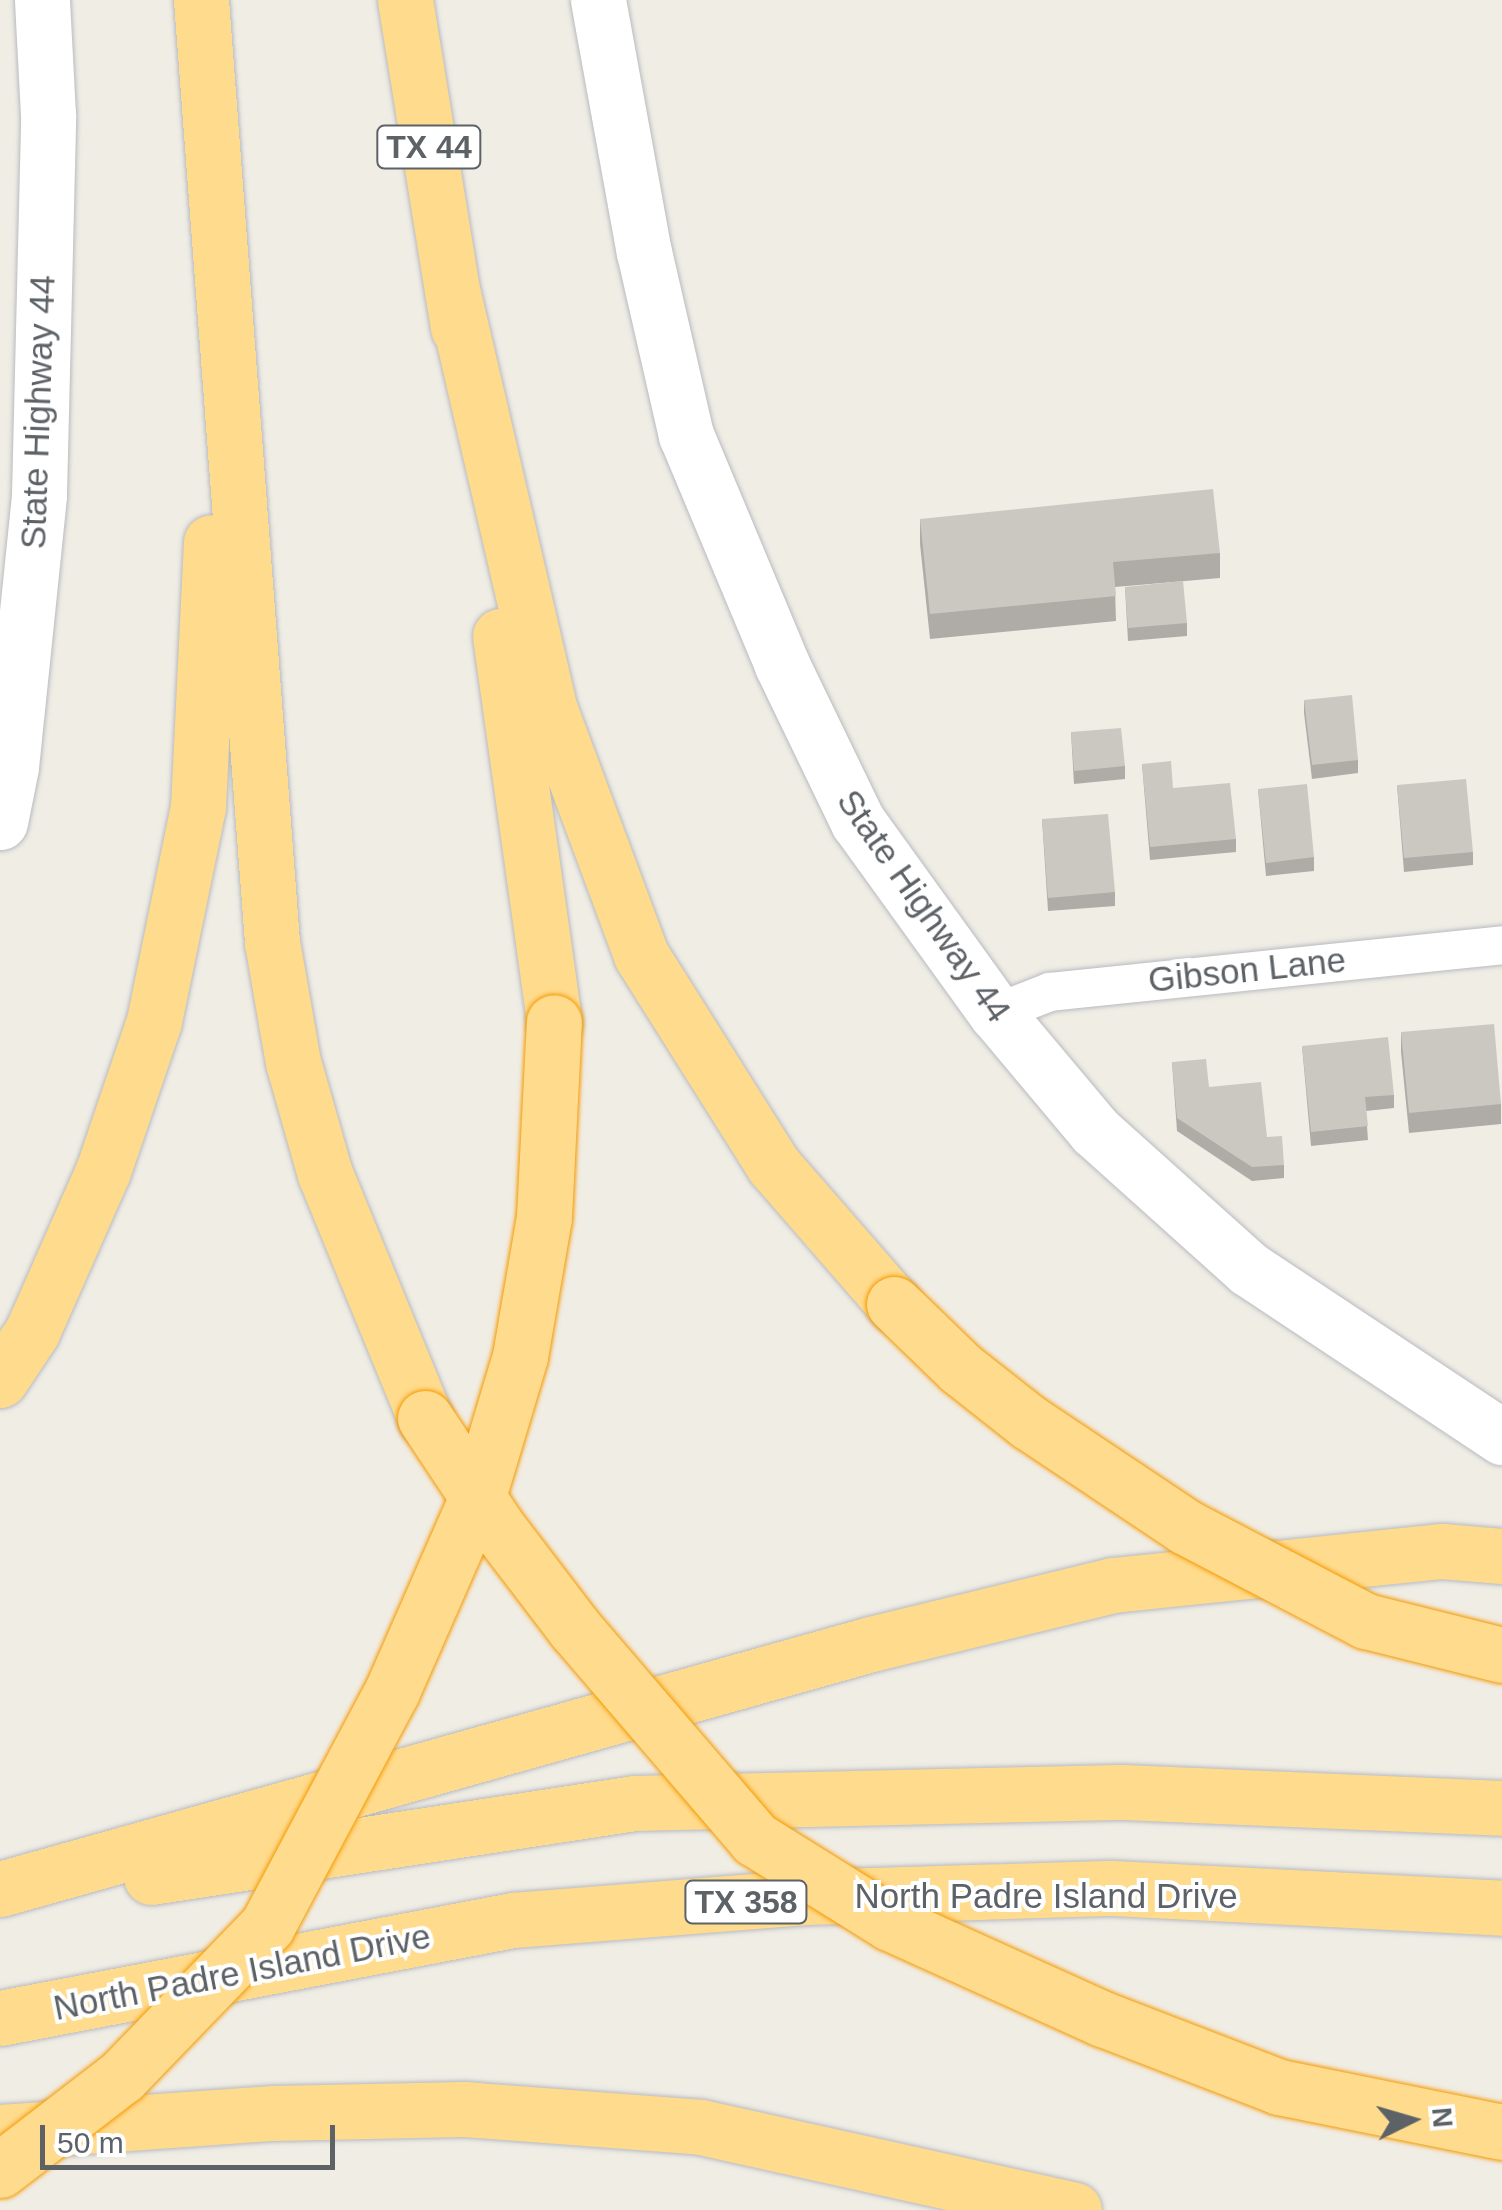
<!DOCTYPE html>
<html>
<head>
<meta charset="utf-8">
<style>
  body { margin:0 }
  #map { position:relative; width:1502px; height:2210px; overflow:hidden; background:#f0ede5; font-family:Helvetica,sans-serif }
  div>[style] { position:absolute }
  .roads { filter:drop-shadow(0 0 2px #b8bbc0) drop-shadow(0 0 2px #b8bbc0) }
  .street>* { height:38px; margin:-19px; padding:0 19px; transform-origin:19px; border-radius:19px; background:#fff }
  .secondary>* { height:55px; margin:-27.5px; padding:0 27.5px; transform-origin:27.5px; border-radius:27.5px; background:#fff }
  .highway>* { height:55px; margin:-27.5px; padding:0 27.5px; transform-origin:27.5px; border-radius:27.5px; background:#ffdb8d }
  .bridges { filter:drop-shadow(0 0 2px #f59a00) drop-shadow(0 0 2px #f59a00) }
  .highway-bridge>* { height:55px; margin:-27.5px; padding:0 27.5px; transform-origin:27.5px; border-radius:27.5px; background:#ffdb8d }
  .wall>* { inset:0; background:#afaca7 }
  .building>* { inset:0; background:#cbc8c2 }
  span { translate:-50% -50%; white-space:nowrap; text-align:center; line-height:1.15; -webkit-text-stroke:8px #fff; paint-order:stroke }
  .shield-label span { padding:2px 8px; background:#fff; border:2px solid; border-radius:8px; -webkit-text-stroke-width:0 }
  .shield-label { font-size:32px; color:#5d6267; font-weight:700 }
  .street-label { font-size:35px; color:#5d6267 }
  .north { position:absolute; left:1362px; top:2070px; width:100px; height:100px; -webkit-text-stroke:8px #fff; paint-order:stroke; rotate:85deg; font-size:28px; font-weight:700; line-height:40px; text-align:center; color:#5d6267 }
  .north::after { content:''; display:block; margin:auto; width:35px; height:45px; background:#5d6267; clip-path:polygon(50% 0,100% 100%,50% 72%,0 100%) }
  .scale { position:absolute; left:40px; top:2125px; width:295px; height:45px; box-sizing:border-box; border:5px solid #5d6267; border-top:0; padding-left:12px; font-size:30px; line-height:35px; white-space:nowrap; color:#5d6267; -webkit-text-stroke:8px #fff; paint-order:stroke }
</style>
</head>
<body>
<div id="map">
  <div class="roads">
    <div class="street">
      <div style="left:996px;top:1013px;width:58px;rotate:-21.3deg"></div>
      <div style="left:1050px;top:992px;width:454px;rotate:-5.9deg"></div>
    </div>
    <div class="secondary">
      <div style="left:598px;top:0;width:256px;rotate:79.7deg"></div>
      <div style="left:644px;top:252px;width:188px;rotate:77.1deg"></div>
      <div style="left:686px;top:435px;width:249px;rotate:67.3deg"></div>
      <div style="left:782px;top:665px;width:174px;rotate:64.2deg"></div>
      <div style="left:858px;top:822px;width:236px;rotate:54.2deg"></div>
      <div style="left:996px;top:1013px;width:154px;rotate:50deg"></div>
      <div style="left:1095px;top:1131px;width:207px;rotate:41.9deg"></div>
      <div style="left:1249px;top:1269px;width:304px;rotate:33.6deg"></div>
      <div style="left:0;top:822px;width:56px;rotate:-78.7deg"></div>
      <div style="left:11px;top:767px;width:274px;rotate:-84.1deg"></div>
      <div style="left:39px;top:494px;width:379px;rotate:-88.6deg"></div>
      <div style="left:48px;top:115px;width:115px;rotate:-93deg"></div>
    </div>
    <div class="highway">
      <div style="left:201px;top:0;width:945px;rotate:85.69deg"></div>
      <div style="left:272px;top:942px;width:122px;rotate:80.1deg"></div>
      <div style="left:293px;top:1062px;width:116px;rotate:74.1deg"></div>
      <div style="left:325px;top:1174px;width:264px;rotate:67.7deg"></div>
      <div style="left:405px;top:0;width:332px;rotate:80.8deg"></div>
      <div style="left:453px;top:294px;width:427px;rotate:76.9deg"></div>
      <div style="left:550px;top:710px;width:261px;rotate:69.6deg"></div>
      <div style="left:641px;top:955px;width:249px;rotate:57.8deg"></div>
      <div style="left:774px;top:1166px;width:183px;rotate:49deg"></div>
      <div style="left:500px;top:636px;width:390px;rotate:82deg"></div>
      <div style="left:0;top:1380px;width:58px;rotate:-56.3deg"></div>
      <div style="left:32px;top:1332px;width:176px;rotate:-66.2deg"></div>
      <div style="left:103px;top:1171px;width:158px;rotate:-71.2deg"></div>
      <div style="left:154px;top:1021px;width:218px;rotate:-78.4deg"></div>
      <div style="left:198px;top:807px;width:265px;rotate:-87.2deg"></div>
      <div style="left:151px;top:1877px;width:488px;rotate:-8.7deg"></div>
      <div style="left:633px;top:1803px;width:490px;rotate:-1.3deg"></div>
      <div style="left:1123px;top:1792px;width:379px;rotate:2.4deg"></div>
      <div style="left:0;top:1889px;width:905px;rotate:-15.71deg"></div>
      <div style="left:871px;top:1644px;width:249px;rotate:-13.7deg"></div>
      <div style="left:1113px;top:1585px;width:331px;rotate:-5.9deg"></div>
      <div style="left:1442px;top:1551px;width:60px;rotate:4.8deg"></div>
      <div style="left:0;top:2018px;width:522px;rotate:-10.82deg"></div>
      <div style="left:513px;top:1920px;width:293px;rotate:-4.5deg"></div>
      <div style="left:805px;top:1897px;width:308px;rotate:-1.7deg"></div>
      <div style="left:1113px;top:1888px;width:390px;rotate:2.9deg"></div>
      <div style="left:0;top:2132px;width:274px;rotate:-4deg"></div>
      <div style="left:273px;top:2113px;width:191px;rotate:-1.2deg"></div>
      <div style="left:464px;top:2109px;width:238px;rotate:4.3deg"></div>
      <div style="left:701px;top:2127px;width:382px;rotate:12.5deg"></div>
    </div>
  </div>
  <div class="bridges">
    <div class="highway-bridge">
      <div style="left:894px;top:1304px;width:92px;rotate:44.1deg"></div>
      <div style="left:960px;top:1368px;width:89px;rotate:38.2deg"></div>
      <div style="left:1030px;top:1423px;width:187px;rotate:33.7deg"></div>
      <div style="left:1186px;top:1527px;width:203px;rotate:27.6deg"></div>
      <div style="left:1366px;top:1621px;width:140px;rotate:14deg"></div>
      <div style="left:425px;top:1418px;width:132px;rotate:56.4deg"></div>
      <div style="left:498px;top:1528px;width:127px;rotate:52.7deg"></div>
      <div style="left:575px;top:1629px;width:277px;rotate:49.4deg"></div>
      <div style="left:755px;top:1839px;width:159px;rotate:31.9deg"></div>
      <div style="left:890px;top:1923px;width:234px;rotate:24.3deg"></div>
      <div style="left:1103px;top:2019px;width:189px;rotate:21.1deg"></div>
      <div style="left:1279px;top:2087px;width:227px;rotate:11.4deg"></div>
      <div style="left:0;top:2170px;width:154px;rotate:-37.6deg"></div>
      <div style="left:122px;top:2076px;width:209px;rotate:-46deg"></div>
      <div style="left:267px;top:1926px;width:266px;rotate:-62deg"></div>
      <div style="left:392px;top:1691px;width:216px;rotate:-66.3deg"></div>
      <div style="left:479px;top:1493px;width:143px;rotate:-73.3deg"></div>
      <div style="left:520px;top:1356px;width:141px;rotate:-80.2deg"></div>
      <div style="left:544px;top:1217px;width:195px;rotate:-87.1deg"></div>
    </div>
  </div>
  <div class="wall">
    <div style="clip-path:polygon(920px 519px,1220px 553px,1220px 578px,1115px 587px,1116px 621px,930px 639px,920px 544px)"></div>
    <div style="clip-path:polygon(1125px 587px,1187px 623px,1187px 636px,1128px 641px)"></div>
    <div style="clip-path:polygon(1304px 700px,1358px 760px,1358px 773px,1312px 779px,1304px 713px)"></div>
    <div style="clip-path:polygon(1071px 732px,1125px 766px,1125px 779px,1074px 784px)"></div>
    <div style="clip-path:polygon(1142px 764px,1236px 839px,1236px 852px,1150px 860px)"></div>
    <div style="clip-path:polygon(1397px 785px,1473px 852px,1473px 865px,1404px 872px)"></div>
    <div style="clip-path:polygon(1258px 789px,1314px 857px,1314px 871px,1266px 876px)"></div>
    <div style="clip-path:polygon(1042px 819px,1115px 892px,1115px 906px,1048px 911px)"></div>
    <div style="clip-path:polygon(1401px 1032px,1501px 1104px,1501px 1124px,1409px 1133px,1401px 1052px)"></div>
    <div style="clip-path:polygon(1302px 1046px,1394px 1095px,1394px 1108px,1366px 1111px,1368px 1140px,1311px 1146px)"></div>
    <div style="clip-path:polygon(1172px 1062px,1209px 1087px,1267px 1137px,1284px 1165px,1284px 1178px,1252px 1181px,1177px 1131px)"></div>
  </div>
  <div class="building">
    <div style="clip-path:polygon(1213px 489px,1220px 553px,1113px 562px,1116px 596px,930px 614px,920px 519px)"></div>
    <div style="clip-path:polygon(1183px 581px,1187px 623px,1128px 628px,1125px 587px)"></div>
    <div style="clip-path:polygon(1352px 695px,1358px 760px,1312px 765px,1304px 700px)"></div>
    <div style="clip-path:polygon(1121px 728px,1125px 766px,1074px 771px,1071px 732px)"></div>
    <div style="clip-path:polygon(1171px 761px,1173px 788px,1230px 783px,1236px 839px,1150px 847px,1142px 764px)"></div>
    <div style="clip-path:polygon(1466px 779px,1473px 852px,1404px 858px,1397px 785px)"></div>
    <div style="clip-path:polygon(1307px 784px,1314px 857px,1266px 863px,1258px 789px)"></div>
    <div style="clip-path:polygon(1108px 814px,1115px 892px,1048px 898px,1042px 819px)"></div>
    <div style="clip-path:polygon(1494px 1024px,1501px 1104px,1409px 1113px,1401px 1032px)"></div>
    <div style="clip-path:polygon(1388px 1037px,1394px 1095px,1365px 1097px,1368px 1126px,1311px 1132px,1302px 1046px)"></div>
    <div style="clip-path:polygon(1206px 1059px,1209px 1087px,1261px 1082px,1267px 1137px,1282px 1136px,1284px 1165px,1252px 1167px,1177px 1118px,1172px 1062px)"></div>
  </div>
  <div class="shield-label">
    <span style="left:429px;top:147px">TX 44</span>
    <span style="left:746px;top:1902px">TX 358</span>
  </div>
  <div class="street-label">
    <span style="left:38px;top:412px;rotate:-88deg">State Highway 44</span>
    <span style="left:924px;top:906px;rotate:55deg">State Highway 44</span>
    <span style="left:1247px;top:970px;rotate:-6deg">Gibson Lane</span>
    <span style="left:1046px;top:1896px">North Padre Island Drive</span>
    <span style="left:242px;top:1972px;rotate:-11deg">North Padre Island Drive</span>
  </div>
  <div class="north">N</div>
  <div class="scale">50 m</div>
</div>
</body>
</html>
